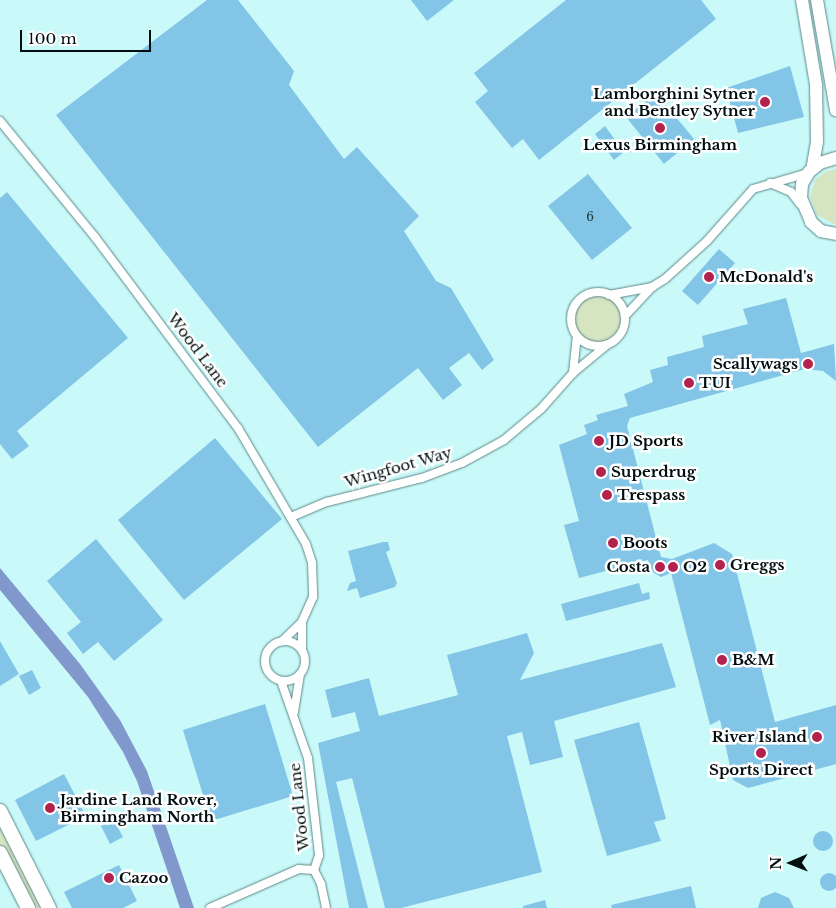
<!DOCTYPE html>
<html>
<head>
<meta charset="utf-8">
<style>
  body { margin:0 }
  #map { position:relative; width:836px; height:908px; overflow:hidden; background:#caf9f9; font-family:"Libre Baskerville",serif }
  div>[style] { position:absolute }
  .green>* { inset:0; background:#d6e5c1 }
  .round { border-radius:50% }
  .water>* { inset:0; background:#8098cb }
  .building>* { inset:0; background:#83c5e6 }
  .roads { filter:drop-shadow(0 0 1px #5c8887) drop-shadow(0 0 1px #5c8887) }
  .minor>* { height:8px; margin:-4px; padding:0 4px; transform-origin:4px; border-radius:4px; background:#fff }
  .minor>.ring { margin:-4px; padding:0; box-sizing:content-box; background:none; border:8px solid #fff; border-radius:50% }
  .primary>* { height:12px; margin:-6px; padding:0 6px; transform-origin:6px; border-radius:6px; background:#fff }
  .trunk>* { height:14px; margin:-7px; padding:0 7px; transform-origin:7px; border-radius:7px; background:#fff }
  .dots>* { width:14px; height:14px; translate:-50% -50%; box-sizing:border-box; border:2px solid #fff; border-radius:50% }
  span { translate:-50% -50%; white-space:nowrap; text-align:center; line-height:1.15; -webkit-text-stroke:5px #fff; paint-order:stroke }
  .number-label { font-size:12px; color:#223c45 }
  .number-label span { -webkit-text-stroke-width:0 }
  .poi-label { font-size:15px; color:#010e0f; font-weight:700 }
  .right { translate:-100% -50%; text-align:right }
  .left { translate:0 -50%; text-align:left }
  .street-label { font-size:15px; color:#010e0f }
  .north { position:absolute; left:766px; top:838px; width:50px; height:50px; -webkit-text-stroke:4px #fff; paint-order:stroke; rotate:269deg; font-size:14px; font-weight:700; line-height:20px; text-align:center; color:#010e0f }
  .north::after { content:''; display:block; margin:auto; width:18px; height:22px; background:#010e0f; clip-path:polygon(50% 0,100% 100%,50% 72%,0 100%) }
  .scale { position:absolute; left:20px; top:30px; width:131px; height:22px; box-sizing:border-box; border:2px solid #010e0f; border-top:0; padding-left:6px; font-size:15px; line-height:18px; white-space:nowrap; color:#010e0f; -webkit-text-stroke:4px #fff; paint-order:stroke }
</style>
</head>
<body>
<div id="map">
  <div class="green">
    <div style="clip-path:polygon(836px 169px,836px 225px,817px 215px,810px 198px,815px 180px,825px 172px)"></div>
    <div class="round" style="left:575px;top:296px;width:46px;height:46px"></div>
    <div style="clip-path:polygon(0 826px,42px 908px,35px 908px,0 845px)"></div>
  </div>
  <div class="water">
    <div style="clip-path:polygon(0 568px,80px 664px,120px 720px,147px 771px,194px 908px,180px 908px,137px 781px,123px 752px,88px 697px,0 590px)"></div>
  </div>
  <div class="building">
    <div style="clip-path:polygon(207px 0,238px 0,294px 71px,289px 85px,344px 159px,357px 147px,419px 216px,404px 231px,436px 281px,451px 288px,494px 360px,482px 370px,469px 353px,449px 368px,462px 385px,443px 400px,418px 368px,318px 447px,56px 115px)"></div>
    <div style="clip-path:polygon(411px 0,454px 0,427px 21px)"></div>
    <div style="clip-path:polygon(566px 0,701px 0,716px 19px,539px 160px,523px 139px,512px 148px,475px 102px,488px 91px,474px 73px)"></div>
    <div style="clip-path:polygon(790px 66px,804px 117px,738px 133px,726px 88px)"></div>
    <div style="clip-path:polygon(656px 93px,694px 139px,664px 164px,626px 117px)"></div>
    <div style="clip-path:polygon(605px 126px,624px 152px,614px 160px,595px 134px)"></div>
    <div style="clip-path:polygon(588px 174px,632px 228px,592px 260px,548px 206px)"></div>
    <div style="clip-path:polygon(7px 192px,128px 338px,17px 431px,29px 446px,12px 459px,0 444px,0 198px)"></div>
    <div style="clip-path:polygon(719px 249px,735px 263px,698px 305px,682px 291px)"></div>
    <div style="clip-path:polygon(786px 298px,801px 353px,834px 344px,836px 381px,823px 371px,805px 369px,630px 418px,627px 426px,661px 557px,672px 559px,714px 543px,732px 554px,775px 722px,836px 705px,836px 764px,748px 788px,733px 780px,720px 720px,710px 725px,671px 573px,661px 577px,651px 571px,648px 560px,579px 578px,564px 525px,579px 521px,559px 445px,587px 434px,584px 425px,598px 420px,596px 415px,628px 406px,624px 394px,653px 382px,650px 370px,668px 365px,667px 357px,704px 347px,702px 336px,748px 324px,743px 309px)"></div>
    <div style="clip-path:polygon(215px 438px,282px 519px,184px 600px,118px 520px)"></div>
    <div style="clip-path:polygon(96px 539px,163px 620px,114px 661px,98px 642px,83px 654px,67px 633px,81px 622px,47px 581px)"></div>
    <div style="clip-path:polygon(383px 542px,388px 542px,390px 550px,386px 552px,397px 583px,395px 587px,360px 598px,357px 588px,347px 591px,350px 583px,356px 581px,348px 551px)"></div>
    <div style="clip-path:polygon(639px 583px,642px 594px,649px 592px,650px 599px,566px 621px,561px 604px)"></div>
    <div style="clip-path:polygon(527px 633px,534px 653px,520px 680px,662px 643px,676px 687px,554px 721px,563px 757px,530px 765px,522px 732px,507px 736px,542px 872px,401px 908px,385px 908px,352px 778px,336px 782px,368px 908px,349px 908px,318px 743px,360px 731px,355px 712px,332px 718px,325px 690px,369px 678px,379px 716px,458px 695px,447px 655px)"></div>
    <div style="clip-path:polygon(0 641px,19px 674px,0 686px)"></div>
    <div style="clip-path:polygon(32px 670px,41px 688px,29px 695px,19px 676px)"></div>
    <div style="clip-path:polygon(265px 704px,293px 796px,211px 821px,183px 730px)"></div>
    <div style="clip-path:polygon(639px 722px,666px 819px,654px 822px,661px 841px,607px 856px,574px 740px)"></div>
    <div style="clip-path:polygon(64px 774px,86px 816px,36px 841px,15px 800px)"></div>
    <div style="clip-path:polygon(113px 819px,123px 837px,110px 844px,101px 826px)"></div>
    <div class="round" style="left:813px;top:831px;width:20px;height:20px"></div>
    <div style="clip-path:polygon(119px 865px,137px 901px,123px 908px,72px 908px,64px 892px)"></div>
    <div class="round" style="left:820px;top:873px;width:18px;height:18px"></div>
    <div style="clip-path:polygon(691px 886px,696px 908px,612px 908px,611px 905px)"></div>
    <div style="clip-path:polygon(775px 892px,789px 898px,794px 908px,758px 908px,761px 898px)"></div>
    <div style="clip-path:polygon(545px 900px,547px 908px,523px 908px,523px 906px)"></div>
  </div>
  <div class="roads">
    <div class="minor">
      <div style="left:0;top:121px;width:150px;rotate:50.7deg"></div>
      <div style="left:95px;top:237px;width:239px;rotate:53.2deg"></div>
      <div style="left:238px;top:428px;width:134px;rotate:59.6deg"></div>
      <div style="left:306px;top:544px;width:20px;rotate:72deg"></div>
      <div style="left:312px;top:563px;width:34px;rotate:88deg"></div>
      <div style="left:313px;top:597px;width:27px;rotate:114deg"></div>
      <div style="left:302px;top:622px;width:28px;rotate:136deg"></div>
      <div style="left:770px;top:183px;width:23px;rotate:23deg"></div>
      <div style="left:791px;top:192px;width:15px;rotate:53deg"></div>
      <div class="ring" style="left:571px;top:292px;width:46px;height:46px"></div>
      <div style="left:609px;top:295px;width:44px;rotate:-10.5deg"></div>
      <div style="left:652px;top:287px;width:15px;rotate:-32deg"></div>
      <div style="left:665px;top:279px;width:57px;rotate:-42.1deg"></div>
      <div style="left:707px;top:241px;width:69px;rotate:-48.5deg"></div>
      <div style="left:753px;top:189px;width:57px;rotate:-16.2deg"></div>
      <div style="left:625px;top:316px;width:40px;rotate:-47deg"></div>
      <div style="left:573px;top:373px;width:36px;rotate:-84deg"></div>
      <div style="left:291px;top:517px;width:39px;rotate:-23deg"></div>
      <div style="left:327px;top:502px;width:98px;rotate:-14.2deg"></div>
      <div style="left:422px;top:478px;width:43px;rotate:-20.6deg"></div>
      <div style="left:462px;top:463px;width:48px;rotate:-28.7deg"></div>
      <div style="left:504px;top:440px;width:48px;rotate:-40deg"></div>
      <div style="left:541px;top:409px;width:48px;rotate:-48.4deg"></div>
      <div style="left:573px;top:373px;width:44px;rotate:-39.5deg"></div>
      <div style="left:302px;top:622px;width:28px;rotate:90deg"></div>
      <div class="ring" style="left:265px;top:641px;width:32px;height:32px"></div>
      <div style="left:281px;top:681px;width:82px;rotate:70.7deg"></div>
      <div style="left:308px;top:758px;width:98px;rotate:83.5deg"></div>
      <div style="left:319px;top:855px;width:16px;rotate:108deg"></div>
      <div style="left:314px;top:870px;width:16px;rotate:63deg"></div>
      <div style="left:321px;top:884px;width:25px;rotate:78deg"></div>
      <div style="left:294px;top:712px;width:38px;rotate:-81deg"></div>
      <div style="left:210px;top:908px;width:97px;rotate:-23.7deg"></div>
      <div style="left:299px;top:869px;width:15px;rotate:4deg"></div>
    </div>
    <div class="primary">
      <div style="left:802px;top:0;width:86px;rotate:80.6deg"></div>
      <div style="left:816px;top:85px;width:57px;rotate:89deg"></div>
      <div style="left:817px;top:142px;width:27px;rotate:100deg"></div>
      <div style="left:817px;top:0;width:112px;rotate:80.2deg"></div>
      <div style="left:836px;top:158px;width:17px;rotate:163deg"></div>
      <div style="left:820px;top:163px;width:14px;rotate:141deg"></div>
      <div style="left:809px;top:172px;width:14px;rotate:120deg"></div>
      <div style="left:802px;top:184px;width:14px;rotate:94deg"></div>
      <div style="left:801px;top:198px;width:26px;rotate:67deg"></div>
      <div style="left:811px;top:222px;width:13px;rotate:42deg"></div>
      <div style="left:821px;top:231px;width:15px;rotate:11deg"></div>
    </div>
    <div class="trunk">
      <div style="left:0;top:811px;width:109px;rotate:63.2deg"></div>
      <div style="left:0;top:853px;width:62px;rotate:63deg"></div>
    </div>
  </div>
  <div class="dots">
    <div style="left:765px;top:102px;background:#b3214d"></div>
    <div style="left:660px;top:128px;background:#b3214d"></div>
    <div style="left:709px;top:277px;background:#b3214d"></div>
    <div style="left:808px;top:364px;background:#b3214d"></div>
    <div style="left:689px;top:383px;background:#b3214d"></div>
    <div style="left:599px;top:441px;background:#b3214d"></div>
    <div style="left:601px;top:472px;background:#b3214d"></div>
    <div style="left:607px;top:495px;background:#b3214d"></div>
    <div style="left:613px;top:543px;background:#b3214d"></div>
    <div style="left:720px;top:565px;background:#b3214d"></div>
    <div style="left:660px;top:567px;background:#b3214d"></div>
    <div style="left:673px;top:567px;background:#b3214d"></div>
    <div style="left:722px;top:660px;background:#b3214d"></div>
    <div style="left:817px;top:737px;background:#b3214d"></div>
    <div style="left:761px;top:753px;background:#b3214d"></div>
    <div style="left:50px;top:808px;background:#b3214d"></div>
    <div style="left:109px;top:878px;background:#b3214d"></div>
  </div>
  <div class="number-label">
    <span style="left:590px;top:217px">6</span>
  </div>
  <div class="poi-label">
    <span class="right" style="left:755px;top:102px">Lamborghini Sytner<br>and Bentley Sytner</span>
    <span style="left:660px;top:145px">Lexus Birmingham</span>
    <span class="left" style="left:719px;top:277px">McDonald's</span>
    <span class="right" style="left:798px;top:364px">Scallywags</span>
    <span class="left" style="left:699px;top:383px">TUI</span>
    <span class="left" style="left:609px;top:441px">JD Sports</span>
    <span class="left" style="left:611px;top:472px">Superdrug</span>
    <span class="left" style="left:617px;top:495px">Trespass</span>
    <span class="left" style="left:623px;top:543px">Boots</span>
    <span class="left" style="left:730px;top:565px">Greggs</span>
    <span class="right" style="left:650px;top:567px">Costa</span>
    <span class="left" style="left:683px;top:567px">O2</span>
    <span class="left" style="left:732px;top:660px">B&amp;M</span>
    <span class="right" style="left:807px;top:737px">River Island</span>
    <span style="left:761px;top:770px">Sports Direct</span>
    <span class="left" style="left:60px;top:808px">Jardine Land Rover,<br>Birmingham North</span>
    <span class="left" style="left:119px;top:878px">Cazoo</span>
  </div>
  <div class="street-label">
    <span style="left:198px;top:350px;rotate:53deg">Wood Lane</span>
    <span style="left:398px;top:467px;rotate:-16deg">Wingfoot Way</span>
    <span style="left:299px;top:807px;rotate:-96deg">Wood Lane</span>
  </div>
  <div class="north">N</div>
  <div class="scale">100 m</div>
</div>
</body>
</html>
